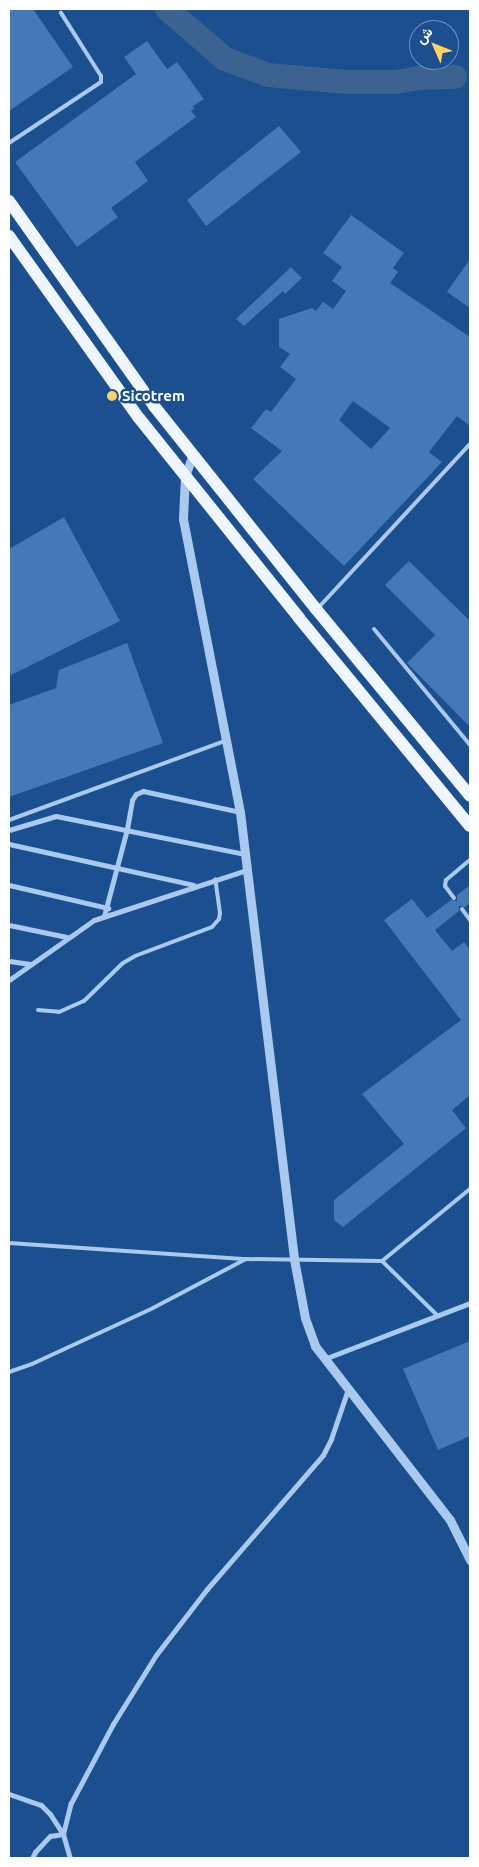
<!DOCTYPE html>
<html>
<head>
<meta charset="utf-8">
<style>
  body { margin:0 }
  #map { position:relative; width:479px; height:1867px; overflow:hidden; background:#1b4f8f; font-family:Ubuntu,Vazirmatn,sans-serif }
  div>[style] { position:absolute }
  .river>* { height:24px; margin:-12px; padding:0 12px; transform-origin:12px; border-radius:12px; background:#3c6290 }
  .building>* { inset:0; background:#4478b7 }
  .service>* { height:4px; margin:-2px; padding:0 2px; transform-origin:2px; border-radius:2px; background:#a9c9ee }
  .minor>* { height:5px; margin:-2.5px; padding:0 2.5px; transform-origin:2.5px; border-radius:2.5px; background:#a9c9ee }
  .tertiary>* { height:9px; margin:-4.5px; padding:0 4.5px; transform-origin:4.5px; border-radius:4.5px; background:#a9c9ee }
  .primary>* { height:12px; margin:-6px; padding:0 6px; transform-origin:6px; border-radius:6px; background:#f0f6ff }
  .dots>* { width:14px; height:14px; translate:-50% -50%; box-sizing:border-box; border:2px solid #1b4f8f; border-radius:50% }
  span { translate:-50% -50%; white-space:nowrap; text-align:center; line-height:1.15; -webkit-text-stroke:5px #1b4f8f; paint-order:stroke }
  .poi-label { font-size:15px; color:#fff; font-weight:700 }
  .left { translate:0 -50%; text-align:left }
  .frame { position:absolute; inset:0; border:10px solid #fff; pointer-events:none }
  .north { position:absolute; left:409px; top:20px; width:50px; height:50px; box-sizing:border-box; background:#1b4f8f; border:1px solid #7695bc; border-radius:50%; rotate:314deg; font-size:14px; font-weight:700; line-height:20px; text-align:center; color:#fff }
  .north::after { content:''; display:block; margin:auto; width:18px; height:22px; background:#ffd166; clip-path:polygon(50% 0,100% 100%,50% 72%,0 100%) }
</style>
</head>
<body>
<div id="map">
  <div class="river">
    <div style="left:167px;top:9px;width:77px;rotate:40.8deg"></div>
    <div style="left:225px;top:59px;width:46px;rotate:20.4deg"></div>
    <div style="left:268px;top:75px;width:79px;rotate:5.1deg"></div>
    <div style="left:347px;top:82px;width:48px"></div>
    <div style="left:395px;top:82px;width:25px;rotate:-9deg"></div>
    <div style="left:420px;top:78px;width:35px;rotate:-2deg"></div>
  </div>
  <div class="building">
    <div style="clip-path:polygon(9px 9px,33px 9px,73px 67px,9px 111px)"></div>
    <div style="clip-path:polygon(147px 41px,167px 69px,177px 62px,204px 99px,193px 106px,194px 109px,191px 111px,196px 117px,135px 162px,148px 181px,111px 208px,118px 217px,77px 247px,15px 162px,136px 74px,124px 57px)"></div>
    <div style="clip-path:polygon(279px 126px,301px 152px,206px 226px,187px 200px)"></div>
    <div style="clip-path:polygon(evenodd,351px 215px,404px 253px,393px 268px,398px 272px,390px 283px,470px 337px,470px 426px,457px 416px,429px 452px,442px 462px,344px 566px,253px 479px,282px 451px,251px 428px,266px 409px,271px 412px,296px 379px,280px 367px,290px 354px,279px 347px,279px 319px,312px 308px,316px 311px,323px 302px,333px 309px,346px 291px,332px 281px,342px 267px,323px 253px,351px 215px,353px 401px,390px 428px,371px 449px,339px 420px,353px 401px)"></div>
    <div style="clip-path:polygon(470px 259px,470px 308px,447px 292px)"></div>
    <div style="clip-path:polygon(291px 267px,302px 278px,285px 294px,283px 291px,244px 326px,236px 319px)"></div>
    <div style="clip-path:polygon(64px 517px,120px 621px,9px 676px,9px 549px)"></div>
    <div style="clip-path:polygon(409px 561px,470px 621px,470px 727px,407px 663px,435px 635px,385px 585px)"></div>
    <div style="clip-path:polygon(127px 643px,163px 743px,9px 797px,9px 705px,56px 688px,59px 670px)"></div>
    <div style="clip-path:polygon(470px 885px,470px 903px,465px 907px,459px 906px,459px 911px,435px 930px,452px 951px,464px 942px,470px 950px,470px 1095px,452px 1110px,466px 1128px,343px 1227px,334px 1220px,334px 1200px,404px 1144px,362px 1094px,461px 1020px,384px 920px,412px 899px,427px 918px,451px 900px,457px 901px,457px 895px)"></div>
    <div style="clip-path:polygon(470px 1341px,470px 1436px,438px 1450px,403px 1369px)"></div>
  </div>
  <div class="service">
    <div style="left:9px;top:143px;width:110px;rotate:-33.5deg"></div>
    <div style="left:101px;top:82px;width:6px;rotate:-90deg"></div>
    <div style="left:101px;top:76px;width:75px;rotate:-122.4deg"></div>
    <div style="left:319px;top:607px;width:222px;rotate:-47.2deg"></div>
    <div style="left:374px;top:629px;width:151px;rotate:50.4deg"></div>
    <div style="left:9px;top:820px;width:230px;rotate:-20.1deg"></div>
    <div style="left:454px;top:898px;width:15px;rotate:-127deg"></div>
    <div style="left:445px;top:886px;width:6px;rotate:-81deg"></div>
    <div style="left:446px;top:880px;width:31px;rotate:-40deg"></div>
    <div style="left:462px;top:909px;width:14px;rotate:54deg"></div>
    <div style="left:38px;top:1010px;width:21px;rotate:5deg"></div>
    <div style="left:59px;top:1012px;width:27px;rotate:-24deg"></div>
    <div style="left:84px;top:1001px;width:54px;rotate:-44.3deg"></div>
    <div style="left:123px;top:963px;width:14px;rotate:-30deg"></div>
    <div style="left:135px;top:956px;width:82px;rotate:-20.6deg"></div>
    <div style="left:212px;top:927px;width:11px;rotate:-49deg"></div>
    <div style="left:219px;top:919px;width:6px;rotate:-81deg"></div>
    <div style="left:220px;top:913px;width:34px;rotate:-98deg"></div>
    <div style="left:9px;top:1243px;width:238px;rotate:3.9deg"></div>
    <div style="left:246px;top:1259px;width:136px;rotate:0.8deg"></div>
    <div style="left:382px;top:1261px;width:114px;rotate:-39.3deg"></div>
    <div style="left:382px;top:1261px;width:77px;rotate:44.5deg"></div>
    <div style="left:9px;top:1372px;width:24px;rotate:-19deg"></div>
    <div style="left:32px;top:1364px;width:133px;rotate:-24.8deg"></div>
    <div style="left:153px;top:1308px;width:105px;rotate:-27.8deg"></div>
  </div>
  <div class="minor">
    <div style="left:9px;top:830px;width:49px;rotate:-16.6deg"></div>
    <div style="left:56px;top:816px;width:193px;rotate:11.4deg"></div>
    <div style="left:9px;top:844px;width:189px;rotate:12.5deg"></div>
    <div style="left:9px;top:885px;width:102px;rotate:13.1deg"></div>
    <div style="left:104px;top:916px;width:90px;rotate:-75.2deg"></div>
    <div style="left:127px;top:829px;width:29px;rotate:-80deg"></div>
    <div style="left:132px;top:800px;width:7px;rotate:-56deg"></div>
    <div style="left:136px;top:794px;width:8px;rotate:-23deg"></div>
    <div style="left:143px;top:791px;width:99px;rotate:12.2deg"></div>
    <div style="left:9px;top:925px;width:59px;rotate:11.7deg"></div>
    <div style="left:9px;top:961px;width:22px;rotate:8deg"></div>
    <div style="left:9px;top:980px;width:104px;rotate:-35.2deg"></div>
    <div style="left:94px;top:920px;width:161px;rotate:-18.1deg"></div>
    <div style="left:324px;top:1359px;width:156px;rotate:-21deg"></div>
    <div style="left:9px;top:1794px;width:34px;rotate:19deg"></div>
    <div style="left:41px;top:1805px;width:13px;rotate:45deg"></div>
    <div style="left:50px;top:1814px;width:24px;rotate:57deg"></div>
    <div style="left:63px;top:1834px;width:25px;rotate:74deg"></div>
    <div style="left:63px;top:1834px;width:32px;rotate:-76deg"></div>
    <div style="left:71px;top:1803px;width:89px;rotate:-62deg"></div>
    <div style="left:113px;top:1724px;width:81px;rotate:-58.1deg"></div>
    <div style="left:156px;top:1655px;width:83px;rotate:-52.3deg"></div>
    <div style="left:207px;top:1589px;width:177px;rotate:-49.1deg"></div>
    <div style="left:323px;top:1455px;width:18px;rotate:-63deg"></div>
    <div style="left:331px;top:1439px;width:53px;rotate:-71.2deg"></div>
    <div style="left:32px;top:1858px;width:7px;rotate:-63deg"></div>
    <div style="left:35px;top:1852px;width:22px;rotate:-47deg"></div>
    <div style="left:50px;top:1836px;width:13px;rotate:-9deg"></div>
  </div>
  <div class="tertiary">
    <div style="left:193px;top:454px;width:23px;rotate:110deg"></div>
    <div style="left:185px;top:476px;width:43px;rotate:92.7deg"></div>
    <div style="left:183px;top:519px;width:298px;rotate:79deg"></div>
    <div style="left:240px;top:812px;width:450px;rotate:83.1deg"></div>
    <div style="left:294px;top:1259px;width:60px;rotate:79.4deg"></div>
    <div style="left:305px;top:1318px;width:30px;rotate:70deg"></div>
    <div style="left:315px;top:1346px;width:220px;rotate:52.2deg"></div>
    <div style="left:450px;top:1520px;width:45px;rotate:63.4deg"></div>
  </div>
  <div class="primary">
    <div style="left:9px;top:201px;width:251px;rotate:54.7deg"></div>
    <div style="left:154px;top:406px;width:260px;rotate:51.4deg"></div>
    <div style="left:316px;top:609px;width:242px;rotate:50.5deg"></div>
    <div style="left:9px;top:236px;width:224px;rotate:54.5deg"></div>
    <div style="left:139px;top:418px;width:256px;rotate:51.3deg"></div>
    <div style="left:299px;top:618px;width:269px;rotate:50.6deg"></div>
  </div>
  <div class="dots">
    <div style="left:112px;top:396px;background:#ffd166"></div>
  </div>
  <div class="poi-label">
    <span class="left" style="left:122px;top:396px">Sicotrem</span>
  </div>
  <div class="frame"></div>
  <div class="north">ش</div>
</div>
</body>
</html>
